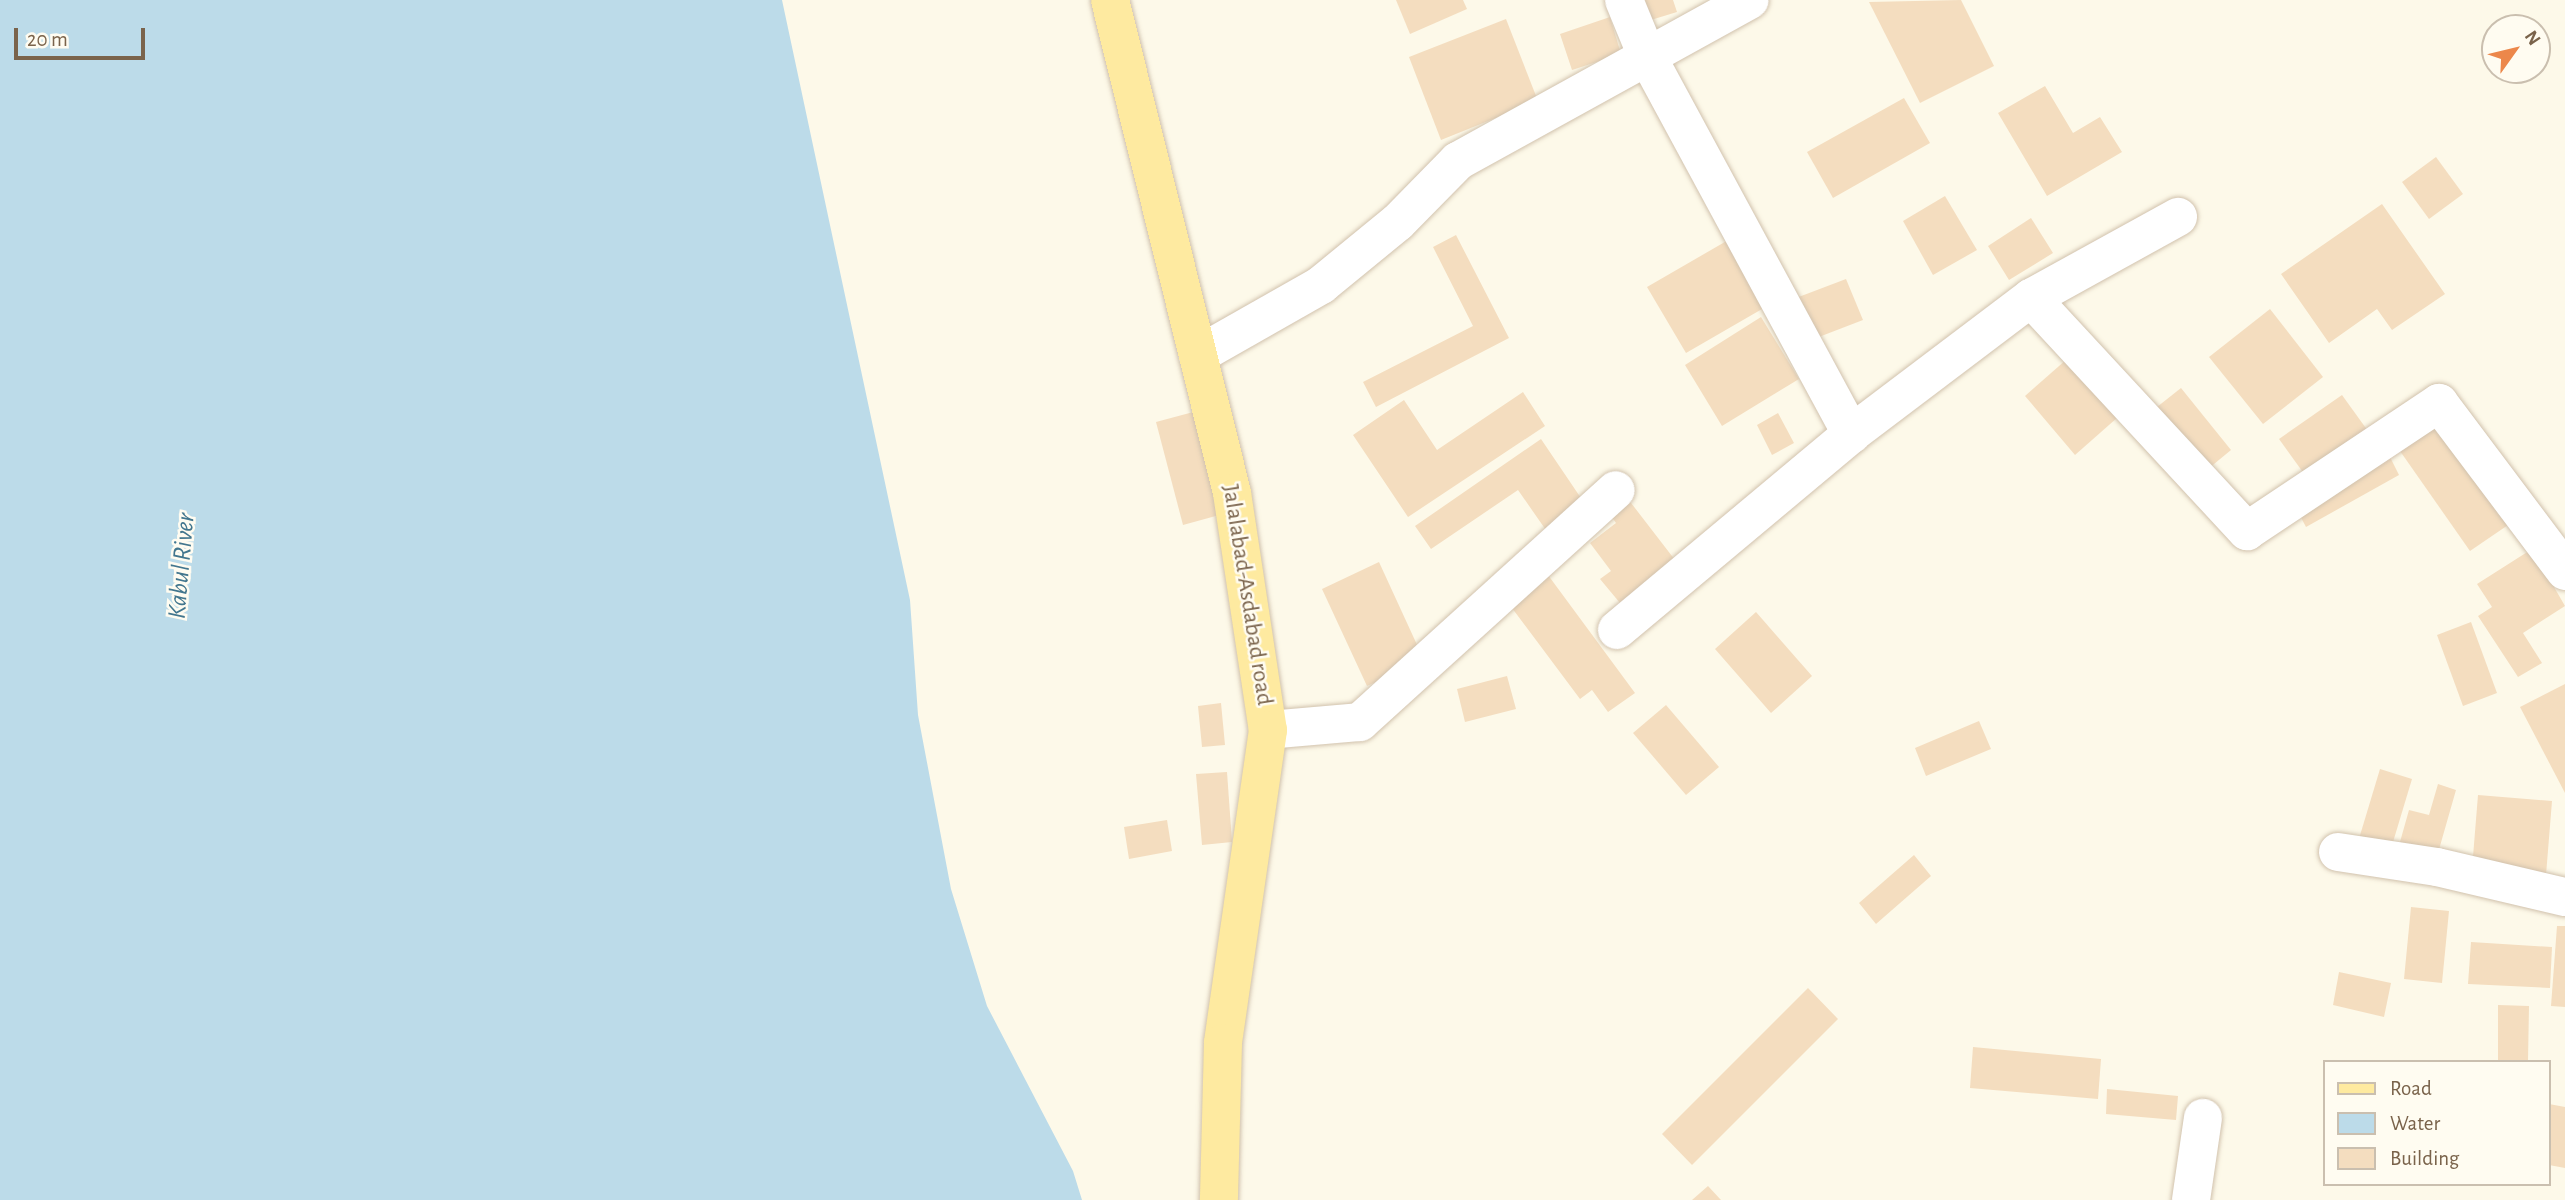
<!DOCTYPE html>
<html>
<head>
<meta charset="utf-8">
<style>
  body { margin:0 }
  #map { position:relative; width:2565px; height:1200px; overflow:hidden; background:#fdf9e9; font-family:"Alegreya Sans",sans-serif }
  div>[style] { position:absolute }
  .water>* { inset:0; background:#bcdbe9 }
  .building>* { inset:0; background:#f4ddbf }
  .roads { filter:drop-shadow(0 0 2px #d1c2ad) drop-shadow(0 0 2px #d1c2ad) }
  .minor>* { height:38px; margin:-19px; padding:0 19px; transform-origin:19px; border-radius:19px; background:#fff }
  .major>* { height:38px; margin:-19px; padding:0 19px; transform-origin:19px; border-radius:19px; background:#feeaa0 }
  span { translate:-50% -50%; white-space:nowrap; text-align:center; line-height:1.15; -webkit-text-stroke:5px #fffcf1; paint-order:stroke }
  .street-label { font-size:24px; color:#7a634b }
  .water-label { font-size:26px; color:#42768e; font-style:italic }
  .legend { position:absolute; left:2323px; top:1060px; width:228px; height:126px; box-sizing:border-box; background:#fffcf1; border:2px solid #cabfaf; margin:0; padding:9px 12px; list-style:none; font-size:21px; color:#7a634b }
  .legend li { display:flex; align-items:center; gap:14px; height:35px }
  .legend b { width:35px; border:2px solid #cabfaf }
  .north { position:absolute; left:2481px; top:14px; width:70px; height:70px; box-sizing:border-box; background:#fffcf1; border:2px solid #cabfaf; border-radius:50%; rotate:56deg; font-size:19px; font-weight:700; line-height:28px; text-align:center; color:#7a634b }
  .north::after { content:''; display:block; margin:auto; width:24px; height:32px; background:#ec874a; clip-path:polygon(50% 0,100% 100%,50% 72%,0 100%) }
  .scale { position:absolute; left:14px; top:28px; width:131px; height:32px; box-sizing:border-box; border:4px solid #7a634b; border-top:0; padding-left:9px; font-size:21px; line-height:24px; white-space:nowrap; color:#7a634b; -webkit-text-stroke:5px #fffcf1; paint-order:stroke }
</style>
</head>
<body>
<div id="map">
  <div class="water">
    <div style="clip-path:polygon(0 0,782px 0,910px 600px,918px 715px,951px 889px,987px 1006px,1073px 1171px,1082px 1200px,0 1200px)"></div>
  </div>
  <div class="building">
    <div style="clip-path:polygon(1396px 0,1463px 0,1467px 9px,1410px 34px)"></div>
    <div style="clip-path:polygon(1634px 0,1673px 0,1677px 12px,1641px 23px)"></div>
    <div style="clip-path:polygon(1961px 0,1994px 66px,1920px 103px,1869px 2px)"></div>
    <div style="clip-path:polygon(1610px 17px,1621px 54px,1572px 70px,1560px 34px)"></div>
    <div style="clip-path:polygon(1506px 19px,1538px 101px,1441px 140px,1409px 57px)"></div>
    <div style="clip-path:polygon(2045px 86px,2073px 133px,2100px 117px,2122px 152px,2047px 196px,1998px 113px)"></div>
    <div style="clip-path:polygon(1904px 98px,1930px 143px,1833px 198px,1807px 152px)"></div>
    <div style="clip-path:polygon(2436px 157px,2463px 194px,2429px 219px,2402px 182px)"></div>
    <div style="clip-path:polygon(1945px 196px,1977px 250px,1933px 275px,1903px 221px)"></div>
    <div style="clip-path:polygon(2382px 204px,2445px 294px,2392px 330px,2377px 309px,2329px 343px,2281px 274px)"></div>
    <div style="clip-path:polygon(2031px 218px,2053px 253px,2009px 280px,1988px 246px)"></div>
    <div style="clip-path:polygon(1456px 235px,1509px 338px,1376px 407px,1363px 382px,1473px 326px,1433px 247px)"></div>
    <div style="clip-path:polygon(1730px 239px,1769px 305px,1686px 353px,1647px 287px)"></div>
    <div style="clip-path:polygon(1846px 279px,1863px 320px,1811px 340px,1796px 298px)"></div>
    <div style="clip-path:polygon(2270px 309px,2323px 377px,2263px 424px,2209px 357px)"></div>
    <div style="clip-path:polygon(1761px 317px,1799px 379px,1722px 426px,1685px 365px)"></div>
    <div style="clip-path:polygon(2075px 352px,2126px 410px,2075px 455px,2025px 396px)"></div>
    <div style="clip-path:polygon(2181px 388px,2231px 450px,2208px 469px,2157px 407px)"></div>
    <div style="clip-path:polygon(1523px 392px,1545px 426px,1408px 517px,1353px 435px,1404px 400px,1437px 450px)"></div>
    <div style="clip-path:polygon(2342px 395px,2373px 438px,2310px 482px,2279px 439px)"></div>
    <div style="clip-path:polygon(1197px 411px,1223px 514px,1183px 525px,1156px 422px)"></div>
    <div style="clip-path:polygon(1778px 413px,1794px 443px,1772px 455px,1757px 425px)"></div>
    <div style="clip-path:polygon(2441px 423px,2511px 523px,2470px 551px,2400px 451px)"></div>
    <div style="clip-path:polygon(1541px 439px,1587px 507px,1548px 533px,1518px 490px,1431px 549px,1415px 526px)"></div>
    <div style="clip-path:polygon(2390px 457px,2399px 475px,2306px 527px,2296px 508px)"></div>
    <div style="clip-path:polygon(1628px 499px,1675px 560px,1620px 603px,1600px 579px,1611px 571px,1590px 543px,1616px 523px,1609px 513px)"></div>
    <div style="clip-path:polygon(2532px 549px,2565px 606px,2523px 633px,2542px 663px,2518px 677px,2478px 616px,2492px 607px,2477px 584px)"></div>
    <div style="clip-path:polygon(1379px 562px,1424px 660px,1367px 686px,1322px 589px)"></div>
    <div style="clip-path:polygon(1548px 575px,1635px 693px,1608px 712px,1592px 690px,1580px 699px,1509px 604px)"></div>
    <div style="clip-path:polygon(1756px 612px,1812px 676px,1771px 713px,1715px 649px)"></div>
    <div style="clip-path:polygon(2471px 622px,2497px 693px,2463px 706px,2437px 635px)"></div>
    <div style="clip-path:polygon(1507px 676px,1516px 709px,1465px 722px,1457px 689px)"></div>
    <div style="clip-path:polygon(2565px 684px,2565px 793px,2520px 707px)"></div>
    <div style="clip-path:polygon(1221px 703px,1225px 745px,1202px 747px,1198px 706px)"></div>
    <div style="clip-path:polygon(1666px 705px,1719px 767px,1686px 795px,1633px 733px)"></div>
    <div style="clip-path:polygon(1979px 721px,1991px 749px,1926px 776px,1915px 748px)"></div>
    <div style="clip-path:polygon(2380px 769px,2412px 779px,2390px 852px,2358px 842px)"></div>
    <div style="clip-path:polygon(1227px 772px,1232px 842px,1202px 845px,1196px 774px)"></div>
    <div style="clip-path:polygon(2438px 784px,2456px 790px,2436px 860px,2398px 849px,2409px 810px,2429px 815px)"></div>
    <div style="clip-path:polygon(2478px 795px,2552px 801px,2546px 875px,2472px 869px)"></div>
    <div style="clip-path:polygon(1167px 820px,1172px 851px,1129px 859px,1124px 827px)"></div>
    <div style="clip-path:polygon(1914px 855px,1931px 876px,1876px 924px,1859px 903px)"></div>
    <div style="clip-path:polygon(2411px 907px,2449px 911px,2442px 983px,2404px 979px)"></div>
    <div style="clip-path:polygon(2557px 926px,2565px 926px,2565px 1007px,2551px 1006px)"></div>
    <div style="clip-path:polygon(2471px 942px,2552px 947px,2550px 988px,2468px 984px)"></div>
    <div style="clip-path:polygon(2339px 972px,2391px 983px,2384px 1017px,2333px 1005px)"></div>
    <div style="clip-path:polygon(1808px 988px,1838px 1019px,1692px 1165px,1662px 1134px)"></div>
    <div style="clip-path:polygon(2498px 1005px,2529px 1006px,2528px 1061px,2498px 1061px)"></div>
    <div style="clip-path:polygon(1973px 1047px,2101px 1059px,2098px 1099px,1970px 1088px)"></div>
    <div style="clip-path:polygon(2107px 1089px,2178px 1096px,2176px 1120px,2106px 1114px)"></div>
    <div style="clip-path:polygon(2549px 1104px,2565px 1107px,2565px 1168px,2549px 1165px)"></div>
    <div style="clip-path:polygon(1708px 1186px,1721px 1200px,1692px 1200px)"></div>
  </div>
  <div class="roads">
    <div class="minor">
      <div style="left:1624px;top:0;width:61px;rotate:67.7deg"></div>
      <div style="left:1647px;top:56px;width:430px;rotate:61.6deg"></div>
      <div style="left:1851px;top:434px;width:226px;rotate:-37.1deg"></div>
      <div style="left:2031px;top:298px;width:168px;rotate:-28.9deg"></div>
      <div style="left:2031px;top:298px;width:318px;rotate:47.2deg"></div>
      <div style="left:2247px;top:531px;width:231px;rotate:-33.7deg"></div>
      <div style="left:2439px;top:403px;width:210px;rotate:53.1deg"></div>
      <div style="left:1198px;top:355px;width:142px;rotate:-29.6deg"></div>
      <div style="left:1321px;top:285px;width:99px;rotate:-39.3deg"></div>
      <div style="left:1398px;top:222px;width:86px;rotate:-45.5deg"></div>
      <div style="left:1458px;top:161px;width:333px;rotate:-28.9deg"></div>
      <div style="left:1617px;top:630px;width:305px;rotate:-39.9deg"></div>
      <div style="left:1268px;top:730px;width:92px;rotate:-5deg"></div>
      <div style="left:1360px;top:722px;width:345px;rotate:-42.2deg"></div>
      <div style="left:2338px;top:852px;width:100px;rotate:8.6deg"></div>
      <div style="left:2437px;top:867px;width:131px;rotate:13.2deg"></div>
      <div style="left:2191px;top:1200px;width:83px;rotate:-81.7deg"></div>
    </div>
    <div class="major">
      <div style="left:1110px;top:0;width:508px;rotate:76.1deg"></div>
      <div style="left:1232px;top:493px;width:240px;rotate:81.4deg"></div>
      <div style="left:1268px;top:730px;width:316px;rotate:98.2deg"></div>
      <div style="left:1223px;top:1043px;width:157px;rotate:91.5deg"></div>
    </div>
  </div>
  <div class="street-label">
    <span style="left:1247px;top:595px;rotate:81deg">Jalalabad-Asdabad road</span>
  </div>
  <div class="water-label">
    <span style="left:182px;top:566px;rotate:-85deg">Kabul River</span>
  </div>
  <ul class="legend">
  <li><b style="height:9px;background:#feeaa0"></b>Road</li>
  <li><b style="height:19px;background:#bcdbe9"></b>Water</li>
  <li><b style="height:19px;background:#f4ddbf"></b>Building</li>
  </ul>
  <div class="north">N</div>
  <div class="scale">20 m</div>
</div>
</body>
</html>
